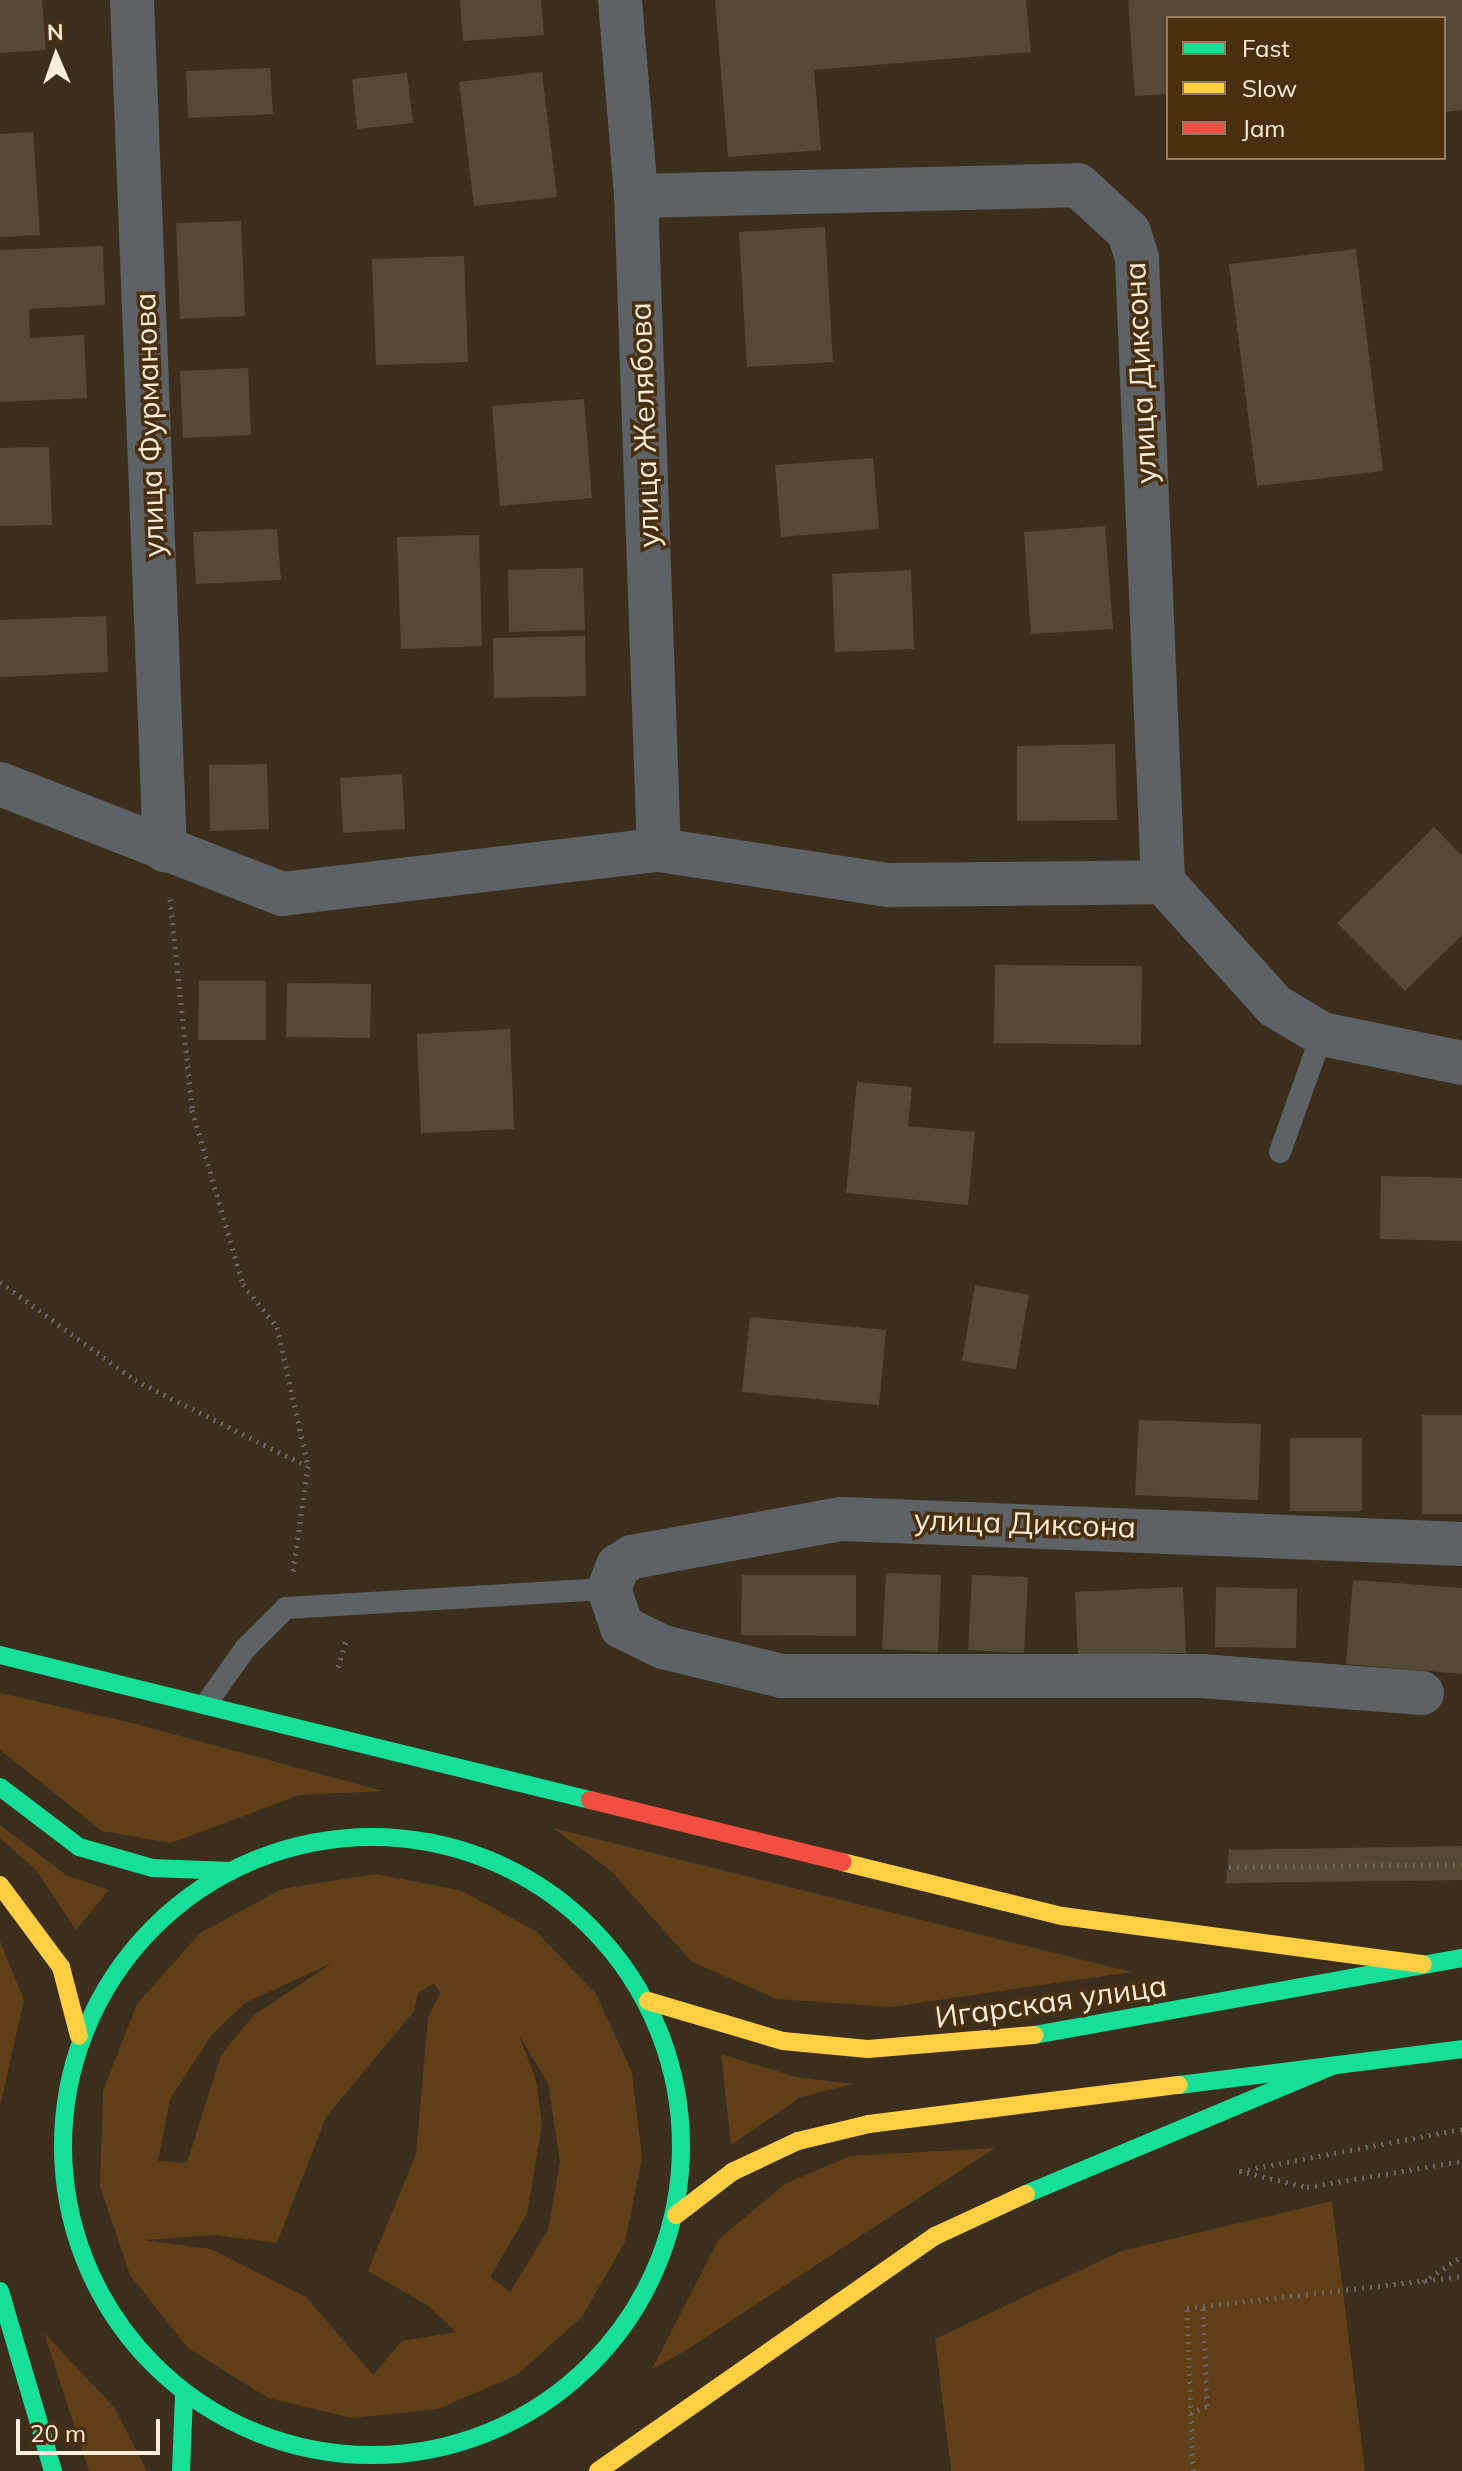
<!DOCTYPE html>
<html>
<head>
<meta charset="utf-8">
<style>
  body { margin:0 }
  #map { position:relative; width:1462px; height:2471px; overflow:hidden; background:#3c2e1c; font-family:Mulish,sans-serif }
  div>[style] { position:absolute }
  .green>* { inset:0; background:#5f3e18 }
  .building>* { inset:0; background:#554936 }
  .path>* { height:5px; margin-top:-2.5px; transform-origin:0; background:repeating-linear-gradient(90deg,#686562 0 2px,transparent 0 8px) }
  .lane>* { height:22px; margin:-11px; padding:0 11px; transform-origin:11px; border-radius:11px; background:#5d6266 }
  .street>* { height:44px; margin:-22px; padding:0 22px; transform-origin:22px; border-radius:22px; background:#5d6266 }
  .fast>* { height:18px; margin:-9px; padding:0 9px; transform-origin:9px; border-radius:9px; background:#16e098 }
  .fast>.ring { margin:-9px; padding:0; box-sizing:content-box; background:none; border:18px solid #16e098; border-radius:50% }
  .slow>* { height:18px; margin:-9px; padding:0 9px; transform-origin:9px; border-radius:9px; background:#ffcf43 }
  .jam>* { height:18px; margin:-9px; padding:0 9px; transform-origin:9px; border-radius:9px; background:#f24e42 }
  span { translate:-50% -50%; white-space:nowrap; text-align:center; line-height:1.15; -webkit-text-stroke:7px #492f0f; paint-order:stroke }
  .street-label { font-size:30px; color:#ffeedc }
  .legend { position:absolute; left:1166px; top:16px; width:280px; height:144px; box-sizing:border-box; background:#492f0f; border:2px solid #927b61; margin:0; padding:10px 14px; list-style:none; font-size:24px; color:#ffeedc }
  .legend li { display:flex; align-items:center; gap:16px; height:40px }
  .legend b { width:40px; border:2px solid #927b61 }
  .north { position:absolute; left:16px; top:16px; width:80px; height:80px; -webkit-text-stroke:6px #492f0f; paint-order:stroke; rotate:358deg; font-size:22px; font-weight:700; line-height:32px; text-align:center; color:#ffeedc }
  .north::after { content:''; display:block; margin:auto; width:28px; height:36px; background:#ffeedc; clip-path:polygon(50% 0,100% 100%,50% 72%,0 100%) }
  .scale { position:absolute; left:16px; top:2419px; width:144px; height:36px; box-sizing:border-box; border:4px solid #ffeedc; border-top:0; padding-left:10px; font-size:24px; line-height:28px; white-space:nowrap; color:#ffeedc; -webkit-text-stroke:6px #492f0f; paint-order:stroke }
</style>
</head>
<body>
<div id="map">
  <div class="green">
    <div style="clip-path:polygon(0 1693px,132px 1723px,383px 1791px,299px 1795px,171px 1843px,102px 1831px,0 1750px)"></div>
    <div style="clip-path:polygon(0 1825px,66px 1875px,109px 1890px,76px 1930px,36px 1870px,0 1838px)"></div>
    <div style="clip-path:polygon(553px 1828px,1132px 1972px,891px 2007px,777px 1999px,692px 1962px,610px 1870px)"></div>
    <div style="clip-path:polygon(evenodd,375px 1874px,460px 1890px,536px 1931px,596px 1994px,632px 2072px,642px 2158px,625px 2242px,582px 2317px,517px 2375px,438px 2409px,352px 2418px,268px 2398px,188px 2348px,130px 2275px,100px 2186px,103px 2091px,137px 2004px,200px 1933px,282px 1889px,375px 1874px,332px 1963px,253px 2016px,221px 2055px,187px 2163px,158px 2161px,170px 2099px,211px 2036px,245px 2003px,332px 1963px,375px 1874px,434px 1983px,440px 1993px,428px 2017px,416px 2154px,368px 2271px,427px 2305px,456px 2332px,402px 2341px,373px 2375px,306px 2297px,211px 2249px,144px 2240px,215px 2235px,277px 2243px,326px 2117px,414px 2011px,418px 1993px,434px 1983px,375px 1874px,519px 2035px,548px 2083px,560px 2162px,548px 2230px,510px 2292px,490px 2277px,527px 2214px,542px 2124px,536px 2080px,519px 2035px)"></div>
    <div style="clip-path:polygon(0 1941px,24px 2000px,0 2106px)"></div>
    <div style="clip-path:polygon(721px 2054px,796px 2077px,853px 2084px,801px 2097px,731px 2145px)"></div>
    <div style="clip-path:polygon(995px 2148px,685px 2351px,652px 2369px,719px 2239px,785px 2184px,850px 2156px)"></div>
    <div style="clip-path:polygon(1332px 2201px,1365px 2471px,951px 2471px,935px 2339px,1121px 2251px)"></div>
    <div style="clip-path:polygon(44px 2333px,114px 2407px,147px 2471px,89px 2471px)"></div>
  </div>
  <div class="building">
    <div style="clip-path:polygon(0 0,42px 0,46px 50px,0 53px)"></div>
    <div style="clip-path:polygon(460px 0,541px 0,544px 35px,463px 41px)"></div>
    <div style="clip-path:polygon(715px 0,1026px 0,1031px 52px,814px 70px,821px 150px,728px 157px)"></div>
    <div style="clip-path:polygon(1128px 0,1462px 0,1462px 110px,1444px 112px,1444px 18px,1168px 18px,1168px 94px,1135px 96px)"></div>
    <div style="clip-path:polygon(270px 68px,273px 114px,188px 118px,186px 71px)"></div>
    <div style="clip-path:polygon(542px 72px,557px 197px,474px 206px,459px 82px)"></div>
    <div style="clip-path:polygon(407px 73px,413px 123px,357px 129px,352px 79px)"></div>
    <div style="clip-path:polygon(33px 132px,40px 235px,0 237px,0 134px)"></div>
    <div style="clip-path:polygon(241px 221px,245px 316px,180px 319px,176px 223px)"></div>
    <div style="clip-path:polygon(825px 227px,833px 362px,747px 367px,739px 232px)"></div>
    <div style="clip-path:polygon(103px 246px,105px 305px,29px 309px,30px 338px,84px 335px,87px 398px,0 402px,0 250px)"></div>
    <div style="clip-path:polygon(1356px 249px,1383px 471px,1257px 486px,1229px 264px)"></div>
    <div style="clip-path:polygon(464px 256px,468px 362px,376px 365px,372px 259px)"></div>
    <div style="clip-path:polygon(248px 368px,251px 435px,183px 438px,180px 371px)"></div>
    <div style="clip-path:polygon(584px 399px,592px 498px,500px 506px,492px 406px)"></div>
    <div style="clip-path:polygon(49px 447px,52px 525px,0 526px,0 448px)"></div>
    <div style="clip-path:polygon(873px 458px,879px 529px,781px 537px,775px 465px)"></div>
    <div style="clip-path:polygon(1105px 526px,1113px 629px,1031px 634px,1024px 532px)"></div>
    <div style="clip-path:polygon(277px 529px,281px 580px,196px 584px,193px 532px)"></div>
    <div style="clip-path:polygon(479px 535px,482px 646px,401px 649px,397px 537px)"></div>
    <div style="clip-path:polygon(583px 568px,585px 630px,509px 632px,508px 570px)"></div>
    <div style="clip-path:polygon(911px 570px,914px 649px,835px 652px,832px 574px)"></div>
    <div style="clip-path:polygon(106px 616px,108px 672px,0 677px,0 620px)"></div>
    <div style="clip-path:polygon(585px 636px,586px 696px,494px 698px,493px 638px)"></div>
    <div style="clip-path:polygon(1115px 744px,1117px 820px,1017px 821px,1017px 746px)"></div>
    <div style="clip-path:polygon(267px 764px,269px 829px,210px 831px,209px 765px)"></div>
    <div style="clip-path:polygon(402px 774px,405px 829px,343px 833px,340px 778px)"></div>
    <div style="clip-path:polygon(1434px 827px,1462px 856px,1462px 935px,1405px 991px,1337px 923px)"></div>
    <div style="clip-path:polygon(995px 965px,1142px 966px,1141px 1045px,994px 1043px)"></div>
    <div style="clip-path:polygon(199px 981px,266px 981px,266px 1040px,198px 1040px)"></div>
    <div style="clip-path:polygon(287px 983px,371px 984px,370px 1038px,286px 1037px)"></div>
    <div style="clip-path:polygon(510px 1029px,514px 1129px,421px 1133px,417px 1034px)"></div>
    <div style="clip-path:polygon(857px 1082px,912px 1087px,908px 1126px,975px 1132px,968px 1205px,846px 1193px)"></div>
    <div style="clip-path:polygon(1381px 1176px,1462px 1178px,1462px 1241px,1380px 1239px)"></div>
    <div style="clip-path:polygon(975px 1285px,1029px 1295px,1016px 1369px,962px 1361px)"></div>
    <div style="clip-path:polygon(750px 1317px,886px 1330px,879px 1405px,742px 1392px)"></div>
    <div style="clip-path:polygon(1422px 1415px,1462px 1415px,1462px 1514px,1422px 1514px)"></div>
    <div style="clip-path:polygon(1139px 1420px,1261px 1424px,1258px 1500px,1135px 1495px)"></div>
    <div style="clip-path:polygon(1290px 1438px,1362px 1438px,1362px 1511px,1290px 1511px)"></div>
    <div style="clip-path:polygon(886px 1573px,941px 1575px,938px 1652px,882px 1649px)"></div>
    <div style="clip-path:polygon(742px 1575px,856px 1575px,856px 1636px,741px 1635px)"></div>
    <div style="clip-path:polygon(972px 1575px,1028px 1577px,1024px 1653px,968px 1650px)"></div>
    <div style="clip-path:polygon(1353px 1580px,1462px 1588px,1462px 1674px,1346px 1664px)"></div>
    <div style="clip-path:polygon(1183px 1587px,1186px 1653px,1078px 1656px,1075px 1592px)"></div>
    <div style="clip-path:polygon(1216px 1587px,1297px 1589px,1296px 1648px,1215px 1647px)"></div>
    <div style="clip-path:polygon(1462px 1846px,1462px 1880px,1226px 1883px,1229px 1850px)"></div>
  </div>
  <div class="path">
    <div style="left:170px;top:899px;width:212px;rotate:84deg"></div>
    <div style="left:192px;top:1110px;width:181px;rotate:73.7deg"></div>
    <div style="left:243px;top:1284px;width:55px;rotate:51.7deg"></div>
    <div style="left:277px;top:1327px;width:142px;rotate:77.4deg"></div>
    <div style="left:308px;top:1466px;width:107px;rotate:98.1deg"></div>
    <div style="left:0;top:1282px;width:167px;rotate:36deg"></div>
    <div style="left:135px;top:1380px;width:192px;rotate:26.6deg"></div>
    <div style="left:338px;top:1667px;width:27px;rotate:-73deg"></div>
    <div style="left:1229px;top:1867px;width:233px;rotate:-0.7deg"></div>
    <div style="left:1462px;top:2129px;width:227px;rotate:169.3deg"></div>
    <div style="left:1239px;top:2171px;width:70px;rotate:13.2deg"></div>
    <div style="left:1307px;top:2187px;width:157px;rotate:-9.5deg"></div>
    <div style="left:1423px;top:2282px;width:47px;rotate:-33.7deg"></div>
    <div style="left:1190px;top:2413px;width:18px;rotate:-22deg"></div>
    <div style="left:1207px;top:2406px;width:99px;rotate:-92.3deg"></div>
    <div style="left:1193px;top:2471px;width:163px;rotate:-92.1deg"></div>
    <div style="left:1187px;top:2308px;width:277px;rotate:-6.6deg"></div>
  </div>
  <div class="lane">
    <div style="left:1280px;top:1152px;width:125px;rotate:-70.4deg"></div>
    <div style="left:206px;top:1704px;width:67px;rotate:-54.7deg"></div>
    <div style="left:245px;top:1649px;width:58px;rotate:-45deg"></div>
    <div style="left:286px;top:1608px;width:324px;rotate:-3.4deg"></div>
  </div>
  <div class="street">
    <div style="left:132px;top:0;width:851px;rotate:87.78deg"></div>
    <div style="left:620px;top:0;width:197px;rotate:85.3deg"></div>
    <div style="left:636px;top:196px;width:654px;rotate:87.99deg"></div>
    <div style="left:636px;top:196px;width:442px;rotate:-1.4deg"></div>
    <div style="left:1078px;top:185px;width:69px;rotate:42.7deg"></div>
    <div style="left:1129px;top:232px;width:28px;rotate:73deg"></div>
    <div style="left:1137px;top:259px;width:624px;rotate:87.61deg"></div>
    <div style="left:0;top:784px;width:303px;rotate:21.3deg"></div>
    <div style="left:282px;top:894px;width:380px;rotate:-6.7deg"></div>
    <div style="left:659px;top:850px;width:233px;rotate:8.7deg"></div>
    <div style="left:889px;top:885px;width:274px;rotate:-0.6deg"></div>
    <div style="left:1163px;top:882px;width:167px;rotate:47.9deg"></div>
    <div style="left:1275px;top:1006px;width:55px;rotate:30.8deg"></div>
    <div style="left:1322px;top:1034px;width:143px;rotate:11.7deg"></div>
    <div style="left:1422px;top:1693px;width:221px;rotate:-175.6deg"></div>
    <div style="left:1202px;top:1676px;width:420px;rotate:180deg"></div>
    <div style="left:782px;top:1676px;width:122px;rotate:-166.3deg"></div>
    <div style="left:663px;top:1647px;width:46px;rotate:-154deg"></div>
    <div style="left:622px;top:1627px;width:40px;rotate:-108.9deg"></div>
    <div style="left:609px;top:1589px;width:25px;rotate:-69deg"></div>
    <div style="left:618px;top:1566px;width:17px;rotate:-33deg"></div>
    <div style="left:632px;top:1557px;width:213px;rotate:-10.3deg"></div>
    <div style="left:842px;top:1519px;width:621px;rotate:2.31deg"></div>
  </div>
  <div class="fast">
    <div style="left:0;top:1655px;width:608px;rotate:13.81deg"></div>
    <div style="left:0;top:1787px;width:99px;rotate:37.2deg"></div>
    <div style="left:79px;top:1847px;width:76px;rotate:16deg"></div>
    <div style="left:152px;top:1868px;width:79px;rotate:2.2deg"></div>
    <div class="ring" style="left:63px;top:1837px;width:600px;height:600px"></div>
    <div style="left:1034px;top:2035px;width:435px;rotate:-10.2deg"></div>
    <div style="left:1179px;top:2085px;width:285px;rotate:-7.2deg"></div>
    <div style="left:1026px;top:2194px;width:332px;rotate:-22.7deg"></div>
    <div style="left:0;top:2291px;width:188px;rotate:73.6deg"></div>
    <div style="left:181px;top:2471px;width:76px;rotate:-87.7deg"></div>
  </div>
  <div class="slow">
    <div style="left:842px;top:1862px;width:227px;rotate:13.8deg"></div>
    <div style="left:1062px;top:1916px;width:364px;rotate:7.6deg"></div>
    <div style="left:0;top:1885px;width:102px;rotate:53.4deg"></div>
    <div style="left:61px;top:1967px;width:71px;rotate:75.4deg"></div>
    <div style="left:648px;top:2001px;width:141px;rotate:16.5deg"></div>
    <div style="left:783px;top:2041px;width:85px;rotate:5.4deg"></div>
    <div style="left:868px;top:2049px;width:167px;rotate:-4.8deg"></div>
    <div style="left:676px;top:2215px;width:71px;rotate:-37.5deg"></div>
    <div style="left:732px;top:2172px;width:73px;rotate:-25.2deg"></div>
    <div style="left:798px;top:2141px;width:73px;rotate:-13.5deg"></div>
    <div style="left:869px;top:2124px;width:312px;rotate:-7.2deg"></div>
    <div style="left:598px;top:2471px;width:411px;rotate:-34.9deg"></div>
    <div style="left:935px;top:2236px;width:100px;rotate:-24.8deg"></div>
  </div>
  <div class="jam">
    <div style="left:590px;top:1800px;width:260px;rotate:13.8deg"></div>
  </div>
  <div class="street-label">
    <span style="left:1140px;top:373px;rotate:-93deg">улица Диксона</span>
    <span style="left:149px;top:425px;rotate:-92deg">улица Фурманова</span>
    <span style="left:644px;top:425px;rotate:-92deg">улица Желябова</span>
    <span style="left:1025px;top:1523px;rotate:2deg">улица Диксона</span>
    <span style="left:1051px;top:2001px;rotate:-8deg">Игарская улица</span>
  </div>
  <ul class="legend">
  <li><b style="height:10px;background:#16e098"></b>Fast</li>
  <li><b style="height:10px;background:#ffcf43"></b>Slow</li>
  <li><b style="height:10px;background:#f24e42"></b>Jam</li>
  </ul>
  <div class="north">N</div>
  <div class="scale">20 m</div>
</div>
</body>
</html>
